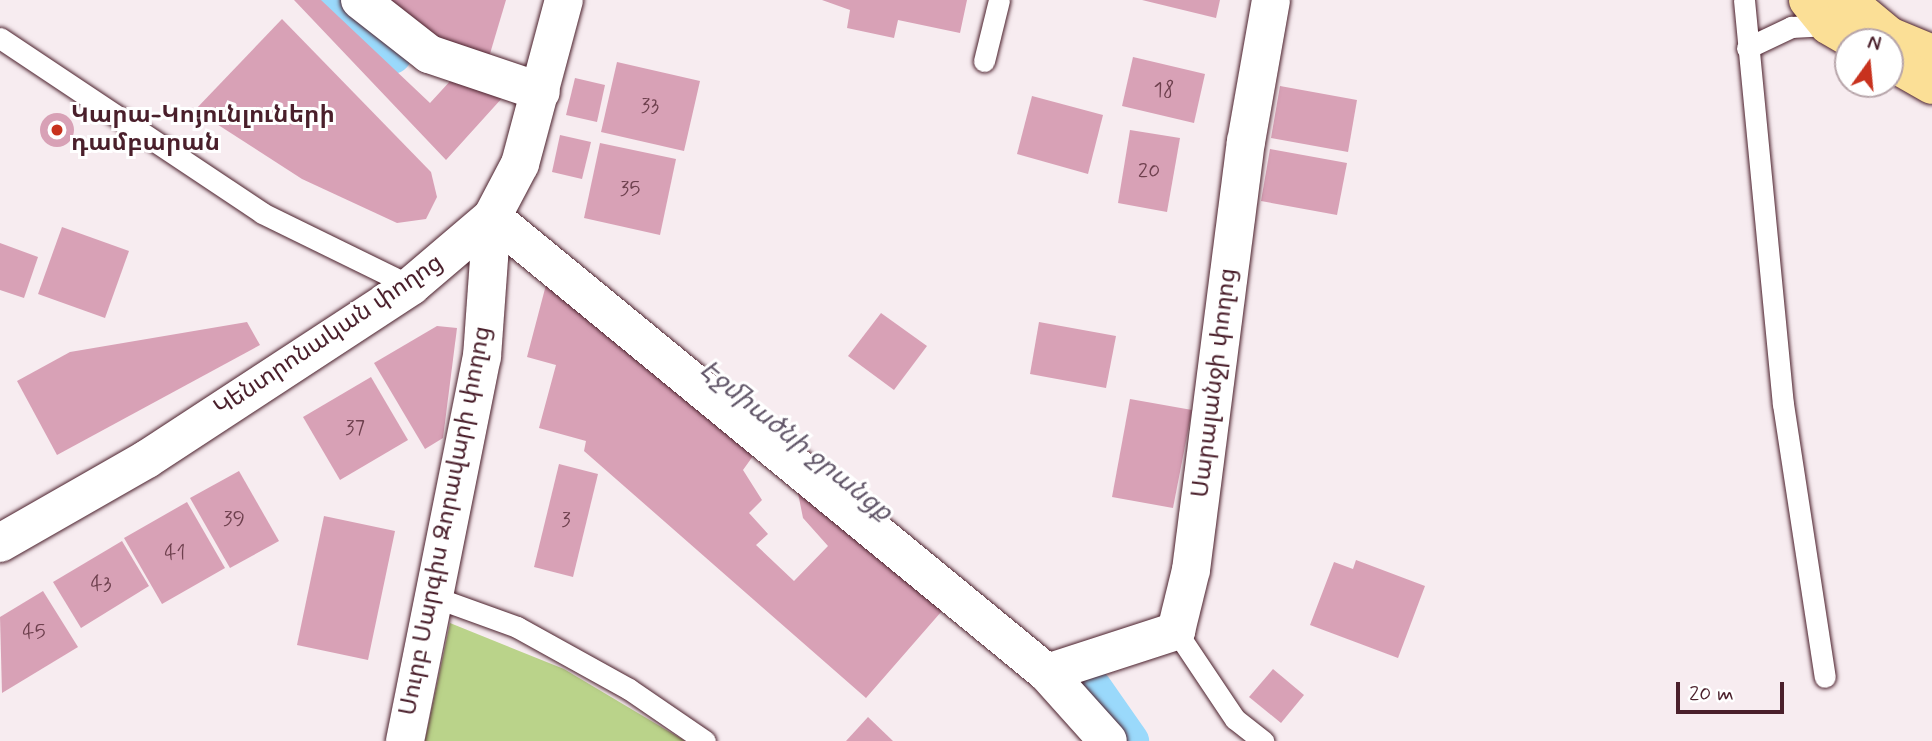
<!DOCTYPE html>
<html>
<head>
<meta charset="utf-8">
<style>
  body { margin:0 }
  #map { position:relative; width:1932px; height:741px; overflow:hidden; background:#f7ecf0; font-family:Mynerve,"Noto Sans Armenian",sans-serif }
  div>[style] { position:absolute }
  .green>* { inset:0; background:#bad38a }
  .canal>* { height:38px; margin:-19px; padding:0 19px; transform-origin:19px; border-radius:19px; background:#9ad9fb }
  .building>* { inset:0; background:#d8a1b6 }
  .round { border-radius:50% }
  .roads { filter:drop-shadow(0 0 2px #4a1f2b) drop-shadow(0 0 2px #4a1f2b) }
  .service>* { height:21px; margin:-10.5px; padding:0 10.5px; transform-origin:10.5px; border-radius:10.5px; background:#fff }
  .minor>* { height:38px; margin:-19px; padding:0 19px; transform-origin:19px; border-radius:19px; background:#fff }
  .secondary>* { height:38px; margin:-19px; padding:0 19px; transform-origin:19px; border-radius:19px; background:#fff }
  .trunk>* { height:38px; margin:-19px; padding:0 19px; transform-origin:19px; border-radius:19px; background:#fbdf96 }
  .dots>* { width:19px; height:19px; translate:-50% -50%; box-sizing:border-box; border:4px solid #fff; border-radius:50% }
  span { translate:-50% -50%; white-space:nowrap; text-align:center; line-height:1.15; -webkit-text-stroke:6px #fff; paint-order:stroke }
  .number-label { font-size:21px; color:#6e404e }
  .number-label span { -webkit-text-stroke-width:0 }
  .poi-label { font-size:24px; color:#4a1f2b; font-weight:700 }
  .left { translate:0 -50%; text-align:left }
  .street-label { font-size:24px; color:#4a1f2b }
  .water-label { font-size:26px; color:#625769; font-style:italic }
  .north { position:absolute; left:1834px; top:28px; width:70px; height:70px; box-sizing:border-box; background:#fff; border:2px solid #b7a5aa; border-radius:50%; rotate:15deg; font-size:19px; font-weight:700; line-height:28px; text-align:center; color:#4a1f2b }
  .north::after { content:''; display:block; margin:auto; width:24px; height:32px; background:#c8321e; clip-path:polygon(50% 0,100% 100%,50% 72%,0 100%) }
  .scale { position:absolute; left:1676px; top:682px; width:108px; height:32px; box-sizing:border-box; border:4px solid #4a1f2b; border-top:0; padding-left:9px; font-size:21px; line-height:24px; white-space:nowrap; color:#4a1f2b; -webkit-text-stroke:5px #fff; paint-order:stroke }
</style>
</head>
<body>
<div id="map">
  <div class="green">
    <div style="clip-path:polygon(450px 623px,564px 669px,685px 741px,425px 741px)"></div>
  </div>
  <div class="canal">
    <div style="left:333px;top:0;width:81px;rotate:42.5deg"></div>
    <div style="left:1093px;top:688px;width:65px;rotate:55.1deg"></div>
  </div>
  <div class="building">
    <div style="clip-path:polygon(294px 0,321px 0,430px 103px,452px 79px,503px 97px,446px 160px)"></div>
    <div style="clip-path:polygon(377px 0,506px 0,489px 57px,413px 31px)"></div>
    <div style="clip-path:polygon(822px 0,967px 0,960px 33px,898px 20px,894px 38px,847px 28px,850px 10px)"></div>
    <div style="clip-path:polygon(1142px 0,1220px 0,1216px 18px)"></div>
    <div style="clip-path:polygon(282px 19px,431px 172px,437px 197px,426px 219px,397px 223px,302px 179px,195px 110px)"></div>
    <div style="clip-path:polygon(1133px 57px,1205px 74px,1194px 123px,1122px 106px)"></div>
    <div style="clip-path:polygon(617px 62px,700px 81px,684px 151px,601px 132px)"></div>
    <div style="clip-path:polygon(575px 78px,605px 85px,597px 122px,566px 115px)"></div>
    <div style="clip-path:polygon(1280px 86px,1357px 100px,1348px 152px,1271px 138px)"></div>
    <div style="clip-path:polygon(1032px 96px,1103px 115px,1088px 174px,1017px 154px)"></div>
    <div class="round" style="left:40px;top:113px;width:34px;height:34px"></div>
    <div style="clip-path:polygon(1130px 130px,1180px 138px,1167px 212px,1118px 203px)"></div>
    <div style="clip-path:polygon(560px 135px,591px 142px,582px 179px,552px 172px)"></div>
    <div style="clip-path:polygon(600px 143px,676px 159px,660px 235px,584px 218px)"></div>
    <div style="clip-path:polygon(1270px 149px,1347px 163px,1337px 215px,1261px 201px)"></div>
    <div style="clip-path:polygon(62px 227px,129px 251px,105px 318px,38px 294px)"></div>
    <div style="clip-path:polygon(0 243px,38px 257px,24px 298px,0 290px)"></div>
    <div style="clip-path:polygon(547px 281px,753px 456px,743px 470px,762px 500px,749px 513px,768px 534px,756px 545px,794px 581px,828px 546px,803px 518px,797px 488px,948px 604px,866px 698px,584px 451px,586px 441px,539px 428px,556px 365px,527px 357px)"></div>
    <div style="clip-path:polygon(881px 313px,927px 346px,894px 390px,848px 356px)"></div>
    <div style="clip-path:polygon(247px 322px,260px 345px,57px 455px,17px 381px,70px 352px)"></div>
    <div style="clip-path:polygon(1039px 322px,1116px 336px,1106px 388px,1030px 374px)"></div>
    <div style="clip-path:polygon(437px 326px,457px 328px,443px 438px,425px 449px,374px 363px)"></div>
    <div style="clip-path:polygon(371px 377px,408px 440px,340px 480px,303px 417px)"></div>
    <div style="clip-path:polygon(1130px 399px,1192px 410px,1173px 508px,1112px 497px)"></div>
    <div style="clip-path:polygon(559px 464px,598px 474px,573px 577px,534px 567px)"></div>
    <div style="clip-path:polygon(239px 471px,279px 541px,230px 568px,190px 498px)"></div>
    <div style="clip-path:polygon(187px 502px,225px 568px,162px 604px,124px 538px)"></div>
    <div style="clip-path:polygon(324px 516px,395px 531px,368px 660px,297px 645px)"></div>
    <div style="clip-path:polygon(122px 541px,149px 586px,81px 628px,53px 582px)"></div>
    <div style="clip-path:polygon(1356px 560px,1425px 586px,1398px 658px,1310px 625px,1334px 562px,1353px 569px)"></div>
    <div style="clip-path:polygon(43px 591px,78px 647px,2px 693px,0 617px)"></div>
    <div style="clip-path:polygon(1273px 669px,1304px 695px,1281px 723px,1249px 697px)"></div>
    <div style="clip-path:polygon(868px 717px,893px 741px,846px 741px)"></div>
  </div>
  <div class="roads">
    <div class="service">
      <div style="left:1744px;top:0;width:406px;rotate:84.5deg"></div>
      <div style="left:1783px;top:404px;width:276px;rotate:81.3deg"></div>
      <div style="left:0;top:38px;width:315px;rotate:33.7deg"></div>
      <div style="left:262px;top:213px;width:166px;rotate:26.1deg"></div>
      <div style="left:1747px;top:48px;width:49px;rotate:-25.5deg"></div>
      <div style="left:1791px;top:27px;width:37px;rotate:-3deg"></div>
      <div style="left:984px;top:61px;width:63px;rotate:-76.2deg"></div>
      <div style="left:437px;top:598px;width:85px;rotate:19.9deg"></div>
      <div style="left:517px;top:627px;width:128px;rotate:29deg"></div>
      <div style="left:629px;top:689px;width:92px;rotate:34.4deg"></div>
      <div style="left:1176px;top:631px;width:106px;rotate:56.2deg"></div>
      <div style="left:1235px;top:719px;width:36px;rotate:38deg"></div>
    </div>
    <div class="minor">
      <div style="left:360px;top:0;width:88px;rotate:38deg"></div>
      <div style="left:429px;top:54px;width:118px;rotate:18.7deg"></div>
      <div style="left:492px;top:217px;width:718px;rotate:39.41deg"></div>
      <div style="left:1047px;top:673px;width:91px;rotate:48.1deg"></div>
      <div style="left:1047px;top:673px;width:136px;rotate:-18deg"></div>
      <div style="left:1176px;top:631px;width:63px;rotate:-76.2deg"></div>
      <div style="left:1191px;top:570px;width:432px;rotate:-82.7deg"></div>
      <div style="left:1246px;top:142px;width:144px;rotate:-80deg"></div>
      <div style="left:405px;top:741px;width:392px;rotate:-78.7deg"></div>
      <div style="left:482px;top:357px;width:140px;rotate:-85.9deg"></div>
    </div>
    <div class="secondary">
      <div style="left:0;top:543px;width:169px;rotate:-29.7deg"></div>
      <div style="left:147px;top:459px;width:316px;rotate:-33.2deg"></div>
      <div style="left:411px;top:286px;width:106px;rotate:-40.4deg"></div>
      <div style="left:492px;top:217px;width:60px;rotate:-62.2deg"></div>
      <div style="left:520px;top:164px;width:170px;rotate:-75deg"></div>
    </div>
    <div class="trunk">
      <div style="left:1808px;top:0;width:32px;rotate:51deg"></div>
      <div style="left:1828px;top:25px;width:34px;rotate:30deg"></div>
      <div style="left:1846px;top:0;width:56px;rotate:39.9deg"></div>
      <div style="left:1889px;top:36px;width:47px;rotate:22.7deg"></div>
      <div style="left:1890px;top:61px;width:48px;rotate:29.7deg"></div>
    </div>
  </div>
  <div class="dots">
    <div style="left:57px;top:130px;background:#c8321e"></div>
  </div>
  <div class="number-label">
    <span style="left:1164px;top:90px">18</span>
    <span style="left:650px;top:106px">33</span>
    <span style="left:1149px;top:171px">20</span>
    <span style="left:630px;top:189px">35</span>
    <span style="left:355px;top:428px">37</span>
    <span style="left:234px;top:519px">39</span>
    <span style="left:566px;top:520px">3</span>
    <span style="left:175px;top:553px">41</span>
    <span style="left:101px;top:584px">43</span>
    <span style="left:34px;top:632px">45</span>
  </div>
  <div class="poi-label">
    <span class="left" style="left:71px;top:130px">Կարա-Կոյունլուների<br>դամբարան</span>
  </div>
  <div class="street-label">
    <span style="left:329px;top:336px;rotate:-34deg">Կենտրոնական փողոց</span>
    <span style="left:1215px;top:383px;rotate:-83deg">Սարալանջի փողոց</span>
    <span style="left:446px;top:521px;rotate:-79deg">Սուրբ Սարգիս Զորավարի փողոց</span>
  </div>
  <div class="water-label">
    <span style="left:795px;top:442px;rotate:39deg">Էջմիածնի ջրանցք</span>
  </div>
  <div class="north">N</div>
  <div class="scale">20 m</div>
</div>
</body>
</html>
